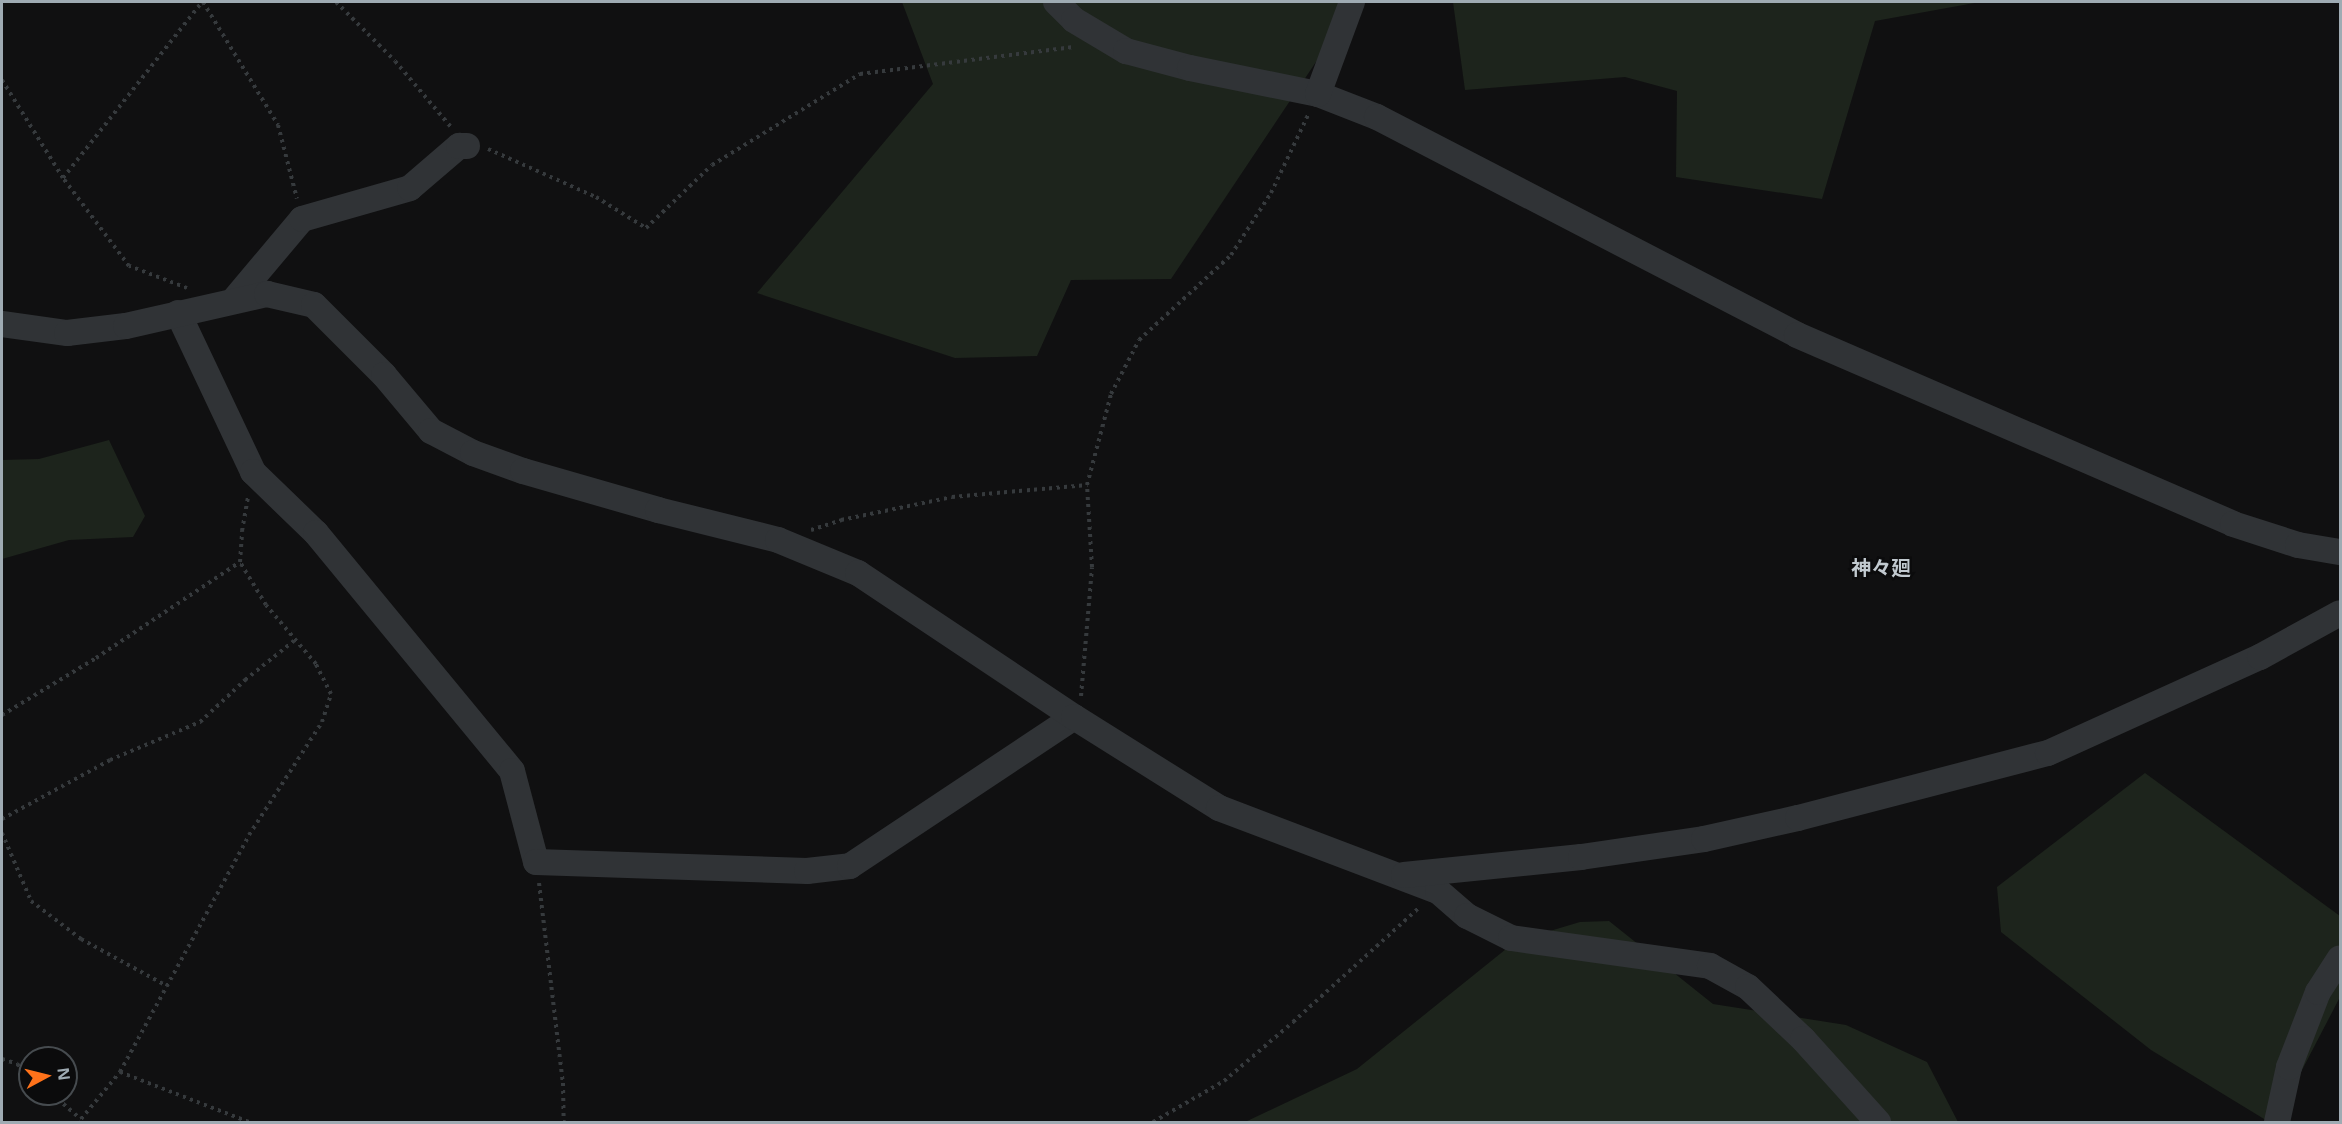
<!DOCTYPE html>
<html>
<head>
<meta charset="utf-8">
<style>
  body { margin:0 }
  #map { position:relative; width:2342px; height:1124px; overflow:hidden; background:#101011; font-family:"Open Sans","Noto Sans JP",sans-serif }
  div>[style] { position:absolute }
  .green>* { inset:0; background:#1d241c }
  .path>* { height:4px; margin-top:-2px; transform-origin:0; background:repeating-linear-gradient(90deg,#363a3d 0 3px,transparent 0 7.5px) }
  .minor>* { height:26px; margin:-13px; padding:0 13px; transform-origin:13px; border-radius:13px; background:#303336 }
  span { translate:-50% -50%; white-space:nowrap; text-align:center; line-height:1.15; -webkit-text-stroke:5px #0b0b0c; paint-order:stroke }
  .quarter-label { font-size:20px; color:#c1c9cf; font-weight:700 }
  .frame { position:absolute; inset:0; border:3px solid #9fabb3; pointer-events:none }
  .north { position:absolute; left:18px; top:1046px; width:60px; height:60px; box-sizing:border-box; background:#0b0b0c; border:2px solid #464b4f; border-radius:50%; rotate:83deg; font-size:16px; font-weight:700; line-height:24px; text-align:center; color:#9fabb3 }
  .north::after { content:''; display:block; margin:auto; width:21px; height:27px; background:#ff721a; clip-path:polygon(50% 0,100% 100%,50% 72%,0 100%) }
</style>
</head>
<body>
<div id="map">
  <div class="green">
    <div style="clip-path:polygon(902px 2px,1356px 2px,1171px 279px,1071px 280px,1037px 356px,955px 358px,757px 293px,933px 84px)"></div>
    <div style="clip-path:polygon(1453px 2px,1980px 2px,1875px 21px,1822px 199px,1676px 177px,1677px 91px,1625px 77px,1465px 90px)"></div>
    <div style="clip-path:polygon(109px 440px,145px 516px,133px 537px,69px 540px,2px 559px,2px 460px,39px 459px)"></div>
    <div style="clip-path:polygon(2145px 773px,2340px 916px,2340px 997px,2275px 1122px,2269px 1122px,2151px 1050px,2001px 932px,1997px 887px)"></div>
    <div style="clip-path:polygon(1609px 921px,1713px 1004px,1846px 1025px,1927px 1062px,1958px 1122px,1245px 1122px,1357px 1069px,1516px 941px,1580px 922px)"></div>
  </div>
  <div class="path">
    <div style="left:203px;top:2px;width:144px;rotate:58.6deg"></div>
    <div style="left:278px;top:125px;width:76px;rotate:75.6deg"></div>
    <div style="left:336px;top:2px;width:83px;rotate:45deg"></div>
    <div style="left:395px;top:61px;width:87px;rotate:49.7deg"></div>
    <div style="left:2px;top:80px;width:115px;rotate:58.1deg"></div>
    <div style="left:488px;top:149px;width:118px;rotate:24deg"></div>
    <div style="left:596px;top:197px;width:59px;rotate:31.8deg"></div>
    <div style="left:646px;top:228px;width:91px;rotate:-43.7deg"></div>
    <div style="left:712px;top:165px;width:174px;rotate:-31.6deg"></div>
    <div style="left:860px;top:74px;width:217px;rotate:-7.2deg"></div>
    <div style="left:187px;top:288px;width:62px;rotate:-159.2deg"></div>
    <div style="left:129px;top:266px;width:110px;rotate:-126.9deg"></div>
    <div style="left:63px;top:178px;width:224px;rotate:-51.7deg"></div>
    <div style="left:811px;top:530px;width:32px;rotate:-18deg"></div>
    <div style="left:841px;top:520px;width:113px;rotate:-11.7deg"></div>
    <div style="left:952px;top:497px;width:136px;rotate:-5.1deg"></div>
    <div style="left:1087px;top:485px;width:94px;rotate:-75.2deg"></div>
    <div style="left:1111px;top:394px;width:61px;rotate:-62.6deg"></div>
    <div style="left:1139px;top:340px;width:125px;rotate:-42.7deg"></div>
    <div style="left:1231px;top:255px;width:74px;rotate:-57.2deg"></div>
    <div style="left:1271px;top:193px;width:89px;rotate:-64.6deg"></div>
    <div style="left:1081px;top:696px;width:129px;rotate:-85.1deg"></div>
    <div style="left:1092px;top:567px;width:82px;rotate:-93.5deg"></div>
    <div style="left:2px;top:715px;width:110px;rotate:-31.2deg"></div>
    <div style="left:96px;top:658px;width:173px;rotate:-33.7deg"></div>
    <div style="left:240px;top:562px;width:31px;rotate:-86deg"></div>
    <div style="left:242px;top:531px;width:36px;rotate:-80deg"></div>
    <div style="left:2px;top:819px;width:123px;rotate:-28.6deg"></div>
    <div style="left:110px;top:760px;width:98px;rotate:-22.9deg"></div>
    <div style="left:200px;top:722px;width:62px;rotate:-43deg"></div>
    <div style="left:245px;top:680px;width:64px;rotate:-38.7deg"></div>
    <div style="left:2px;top:833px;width:74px;rotate:66.9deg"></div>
    <div style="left:31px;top:901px;width:63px;rotate:37.2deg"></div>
    <div style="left:81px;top:939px;width:98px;rotate:28.7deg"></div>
    <div style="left:539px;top:883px;width:201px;rotate:83.2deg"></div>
    <div style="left:563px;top:1083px;width:39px;rotate:89deg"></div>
    <div style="left:2px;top:1059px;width:16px;rotate:18deg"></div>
    <div style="left:17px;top:1064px;width:17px;rotate:40deg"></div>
    <div style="left:120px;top:1072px;width:270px;rotate:-61.4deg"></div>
    <div style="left:249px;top:835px;width:135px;rotate:-57.1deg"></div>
    <div style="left:322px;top:722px;width:29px;rotate:-72deg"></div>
    <div style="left:331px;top:694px;width:34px;rotate:-117deg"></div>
    <div style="left:316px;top:664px;width:77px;rotate:-130.3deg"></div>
    <div style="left:266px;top:605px;width:50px;rotate:-121.2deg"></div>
    <div style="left:52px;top:1094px;width:38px;rotate:41deg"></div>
    <div style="left:81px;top:1119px;width:61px;rotate:-50.3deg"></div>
    <div style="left:120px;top:1072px;width:138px;rotate:21.2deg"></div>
    <div style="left:1153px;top:1122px;width:82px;rotate:-30deg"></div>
    <div style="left:1224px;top:1081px;width:91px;rotate:-40.5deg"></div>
    <div style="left:1293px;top:1022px;width:171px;rotate:-42.2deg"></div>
  </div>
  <div class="minor">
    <div style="left:1056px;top:2px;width:25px;rotate:45deg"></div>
    <div style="left:1074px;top:20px;width:61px;rotate:30.8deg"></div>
    <div style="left:1126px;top:51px;width:66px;rotate:14.9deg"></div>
    <div style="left:1190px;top:68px;width:131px;rotate:11.5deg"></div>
    <div style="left:1318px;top:94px;width:63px;rotate:21.3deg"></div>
    <div style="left:1377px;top:117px;width:473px;rotate:27.4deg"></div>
    <div style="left:1797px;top:335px;width:475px;rotate:23.4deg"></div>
    <div style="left:2233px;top:524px;width:68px;rotate:17.9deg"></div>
    <div style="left:2298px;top:545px;width:43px;rotate:9.5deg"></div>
    <div style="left:1318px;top:94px;width:98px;rotate:-69.7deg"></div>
    <div style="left:233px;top:301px;width:107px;rotate:-49.9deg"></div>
    <div style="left:302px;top:219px;width:112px;rotate:-16deg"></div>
    <div style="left:410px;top:188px;width:65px;rotate:-40.6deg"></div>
    <div style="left:459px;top:146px;width:8px"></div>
    <div style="left:178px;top:313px;width:176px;rotate:64.7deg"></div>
    <div style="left:253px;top:472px;width:88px;rotate:44.1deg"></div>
    <div style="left:316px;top:533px;width:308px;rotate:50.5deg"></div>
    <div style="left:512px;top:771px;width:94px;rotate:75.2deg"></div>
    <div style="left:536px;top:862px;width:271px;rotate:1.9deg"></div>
    <div style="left:807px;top:871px;width:43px;rotate:-6.6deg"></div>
    <div style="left:850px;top:866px;width:269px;rotate:-33.6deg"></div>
    <div style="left:2px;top:324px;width:66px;rotate:7.9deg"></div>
    <div style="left:67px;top:333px;width:59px;rotate:-6.8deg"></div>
    <div style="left:126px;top:326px;width:145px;rotate:-12.8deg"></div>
    <div style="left:267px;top:294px;width:48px;rotate:13.2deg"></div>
    <div style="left:314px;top:305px;width:99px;rotate:45deg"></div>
    <div style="left:384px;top:375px;width:73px;rotate:50deg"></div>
    <div style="left:431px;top:431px;width:47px;rotate:27.6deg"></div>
    <div style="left:473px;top:453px;width:53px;rotate:19.8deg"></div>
    <div style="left:523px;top:471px;width:141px;rotate:16.1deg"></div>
    <div style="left:658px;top:510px;width:124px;rotate:14deg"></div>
    <div style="left:778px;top:540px;width:87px;rotate:22.4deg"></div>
    <div style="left:858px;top:573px;width:260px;rotate:33.7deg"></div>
    <div style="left:1074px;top:717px;width:171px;rotate:32.1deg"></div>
    <div style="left:1219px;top:808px;width:234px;rotate:20.8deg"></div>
    <div style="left:1438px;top:891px;width:38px;rotate:41deg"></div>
    <div style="left:1467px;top:916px;width:49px;rotate:26.6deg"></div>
    <div style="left:1511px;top:938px;width:201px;rotate:8deg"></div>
    <div style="left:1710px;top:966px;width:43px;rotate:28.9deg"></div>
    <div style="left:1748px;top:987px;width:76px;rotate:43.4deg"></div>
    <div style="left:1803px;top:1039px;width:112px;rotate:47.9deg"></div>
    <div style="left:1404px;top:875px;width:178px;rotate:-5.8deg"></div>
    <div style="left:1581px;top:857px;width:124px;rotate:-8.3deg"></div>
    <div style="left:1704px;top:839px;width:96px;rotate:-12.6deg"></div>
    <div style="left:1798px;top:818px;width:258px;rotate:-14.6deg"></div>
    <div style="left:2048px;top:753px;width:233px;rotate:-24.4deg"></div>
    <div style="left:2260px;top:657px;width:91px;rotate:-28.8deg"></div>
    <div style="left:2277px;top:1122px;width:56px;rotate:-77.7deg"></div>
    <div style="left:2289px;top:1067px;width:80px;rotate:-68.9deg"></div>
    <div style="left:2318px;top:992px;width:40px;rotate:-57.1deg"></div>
  </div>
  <div class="quarter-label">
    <span style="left:1881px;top:567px">神々廻</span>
  </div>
  <div class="frame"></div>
  <div class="north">N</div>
</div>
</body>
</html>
